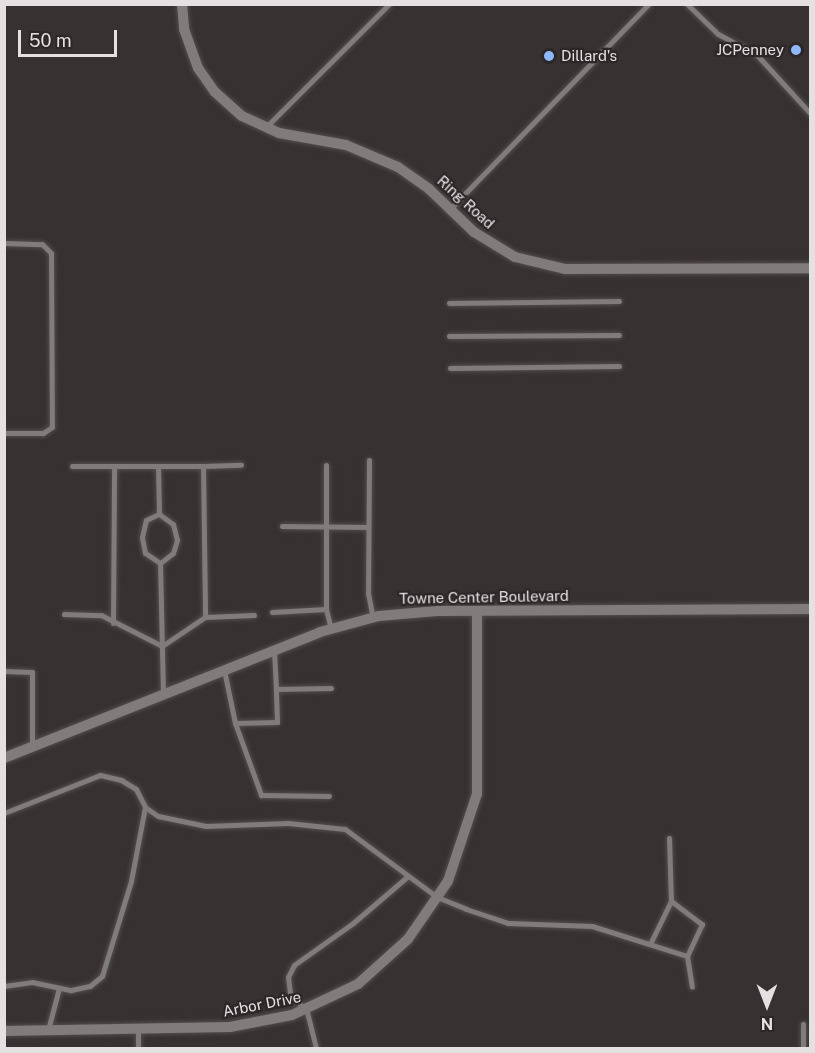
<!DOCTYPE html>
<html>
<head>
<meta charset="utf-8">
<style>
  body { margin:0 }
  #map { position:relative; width:815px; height:1053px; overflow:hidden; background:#373131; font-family:"Public Sans",sans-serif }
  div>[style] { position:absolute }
  .roads { filter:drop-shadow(0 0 2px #534d4d) drop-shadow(0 0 2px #534d4d) }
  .service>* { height:5px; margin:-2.5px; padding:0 2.5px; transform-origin:2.5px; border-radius:2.5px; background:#7f7c7b }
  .minor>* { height:10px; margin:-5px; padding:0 5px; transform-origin:5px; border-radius:5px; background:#7f7c7b }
  .dots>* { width:16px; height:16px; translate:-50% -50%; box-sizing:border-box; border:3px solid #2d2728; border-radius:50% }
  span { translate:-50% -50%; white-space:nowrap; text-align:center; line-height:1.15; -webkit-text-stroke:4.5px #2d2728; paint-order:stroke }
  .poi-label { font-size:15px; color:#e5e1e2 }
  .right { translate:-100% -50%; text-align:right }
  .left { translate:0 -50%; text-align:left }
  .street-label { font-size:15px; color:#e5e1e2 }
  .frame { position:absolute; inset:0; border:6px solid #e5e1e2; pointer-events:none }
  .north { position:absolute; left:737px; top:975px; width:60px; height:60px; -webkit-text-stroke:4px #2d2728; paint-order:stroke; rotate:180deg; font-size:16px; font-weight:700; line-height:24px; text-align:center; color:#e5e1e2 }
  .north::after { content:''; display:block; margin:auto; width:21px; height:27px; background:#e5e1e2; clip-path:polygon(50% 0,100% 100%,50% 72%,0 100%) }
  .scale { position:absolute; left:18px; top:30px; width:99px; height:27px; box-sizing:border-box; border:3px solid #e5e1e2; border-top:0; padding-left:8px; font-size:18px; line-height:21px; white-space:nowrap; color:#e5e1e2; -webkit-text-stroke:4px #2d2728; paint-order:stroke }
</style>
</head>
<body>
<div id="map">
  <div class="roads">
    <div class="service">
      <div style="left:687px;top:4px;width:43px;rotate:44.1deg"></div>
      <div style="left:718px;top:34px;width:44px;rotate:28.3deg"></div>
      <div style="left:757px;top:55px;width:79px;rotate:47.6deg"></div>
      <div style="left:266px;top:127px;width:174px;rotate:-45deg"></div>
      <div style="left:450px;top:209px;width:286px;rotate:-45.9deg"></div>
      <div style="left:4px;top:243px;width:38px;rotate:2deg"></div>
      <div style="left:42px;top:244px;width:13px;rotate:45deg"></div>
      <div style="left:51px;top:253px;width:174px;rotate:89.7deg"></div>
      <div style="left:52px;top:427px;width:11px;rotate:146deg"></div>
      <div style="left:43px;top:433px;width:39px;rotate:180deg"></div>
      <div style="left:449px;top:303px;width:170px;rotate:-0.7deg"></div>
      <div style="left:449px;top:336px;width:170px;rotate:-0.3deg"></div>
      <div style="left:450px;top:368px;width:169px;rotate:-0.7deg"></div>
      <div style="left:369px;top:460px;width:133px;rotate:90.4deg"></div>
      <div style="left:368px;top:593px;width:25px;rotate:79deg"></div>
      <div style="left:326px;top:465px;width:144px;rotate:90deg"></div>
      <div style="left:326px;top:609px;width:21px;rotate:76deg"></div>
      <div style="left:72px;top:466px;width:42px"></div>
      <div style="left:203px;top:466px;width:38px;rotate:-2deg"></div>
      <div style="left:159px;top:514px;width:17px;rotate:36deg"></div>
      <div style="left:173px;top:524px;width:16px;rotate:76deg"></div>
      <div style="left:177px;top:540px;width:14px;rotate:107deg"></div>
      <div style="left:173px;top:553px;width:16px;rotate:142deg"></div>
      <div style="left:282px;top:526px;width:86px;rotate:0.7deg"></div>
      <div style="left:272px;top:612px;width:54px;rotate:-3.2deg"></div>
      <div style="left:64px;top:614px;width:37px;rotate:2deg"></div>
      <div style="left:101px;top:615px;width:68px;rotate:26.9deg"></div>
      <div style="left:162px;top:646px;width:52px;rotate:-34deg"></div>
      <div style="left:113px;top:623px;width:157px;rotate:-89.6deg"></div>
      <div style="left:114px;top:466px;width:44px"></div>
      <div style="left:274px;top:651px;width:38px;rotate:87deg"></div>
      <div style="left:276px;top:689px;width:55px;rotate:-1deg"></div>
      <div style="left:224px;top:670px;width:54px;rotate:78.3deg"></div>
      <div style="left:235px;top:723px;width:77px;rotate:70.1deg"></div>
      <div style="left:261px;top:795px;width:68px;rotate:0.8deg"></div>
      <div style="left:4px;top:671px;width:28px;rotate:2deg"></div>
      <div style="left:32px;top:672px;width:75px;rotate:90deg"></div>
      <div style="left:163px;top:694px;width:131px;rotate:-91.3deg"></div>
      <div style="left:160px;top:563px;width:18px;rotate:-146deg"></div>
      <div style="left:145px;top:553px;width:16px;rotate:-101deg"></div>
      <div style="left:142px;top:537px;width:17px;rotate:-77deg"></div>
      <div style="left:146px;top:520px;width:14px;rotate:-25deg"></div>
      <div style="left:159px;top:514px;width:48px;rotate:-91.2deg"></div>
      <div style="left:158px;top:466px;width:45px"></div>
      <div style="left:203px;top:466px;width:151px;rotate:89.2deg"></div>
      <div style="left:205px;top:617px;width:49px;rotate:-2.3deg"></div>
      <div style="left:235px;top:723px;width:42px;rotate:-1.4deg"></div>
      <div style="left:277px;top:722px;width:33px;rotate:-92deg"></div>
      <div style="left:4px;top:813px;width:103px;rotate:-21.6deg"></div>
      <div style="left:100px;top:775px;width:22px;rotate:13deg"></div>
      <div style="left:121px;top:780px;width:17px;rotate:31deg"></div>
      <div style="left:136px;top:789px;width:20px;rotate:63deg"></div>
      <div style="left:145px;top:807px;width:16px;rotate:35deg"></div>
      <div style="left:158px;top:816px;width:49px;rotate:11.8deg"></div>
      <div style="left:206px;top:826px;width:82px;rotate:-2.1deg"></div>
      <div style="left:288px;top:823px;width:57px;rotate:6deg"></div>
      <div style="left:345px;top:829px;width:114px;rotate:36.5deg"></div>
      <div style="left:437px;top:897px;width:31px;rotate:22deg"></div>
      <div style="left:466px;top:909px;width:44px;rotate:18.4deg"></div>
      <div style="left:508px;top:923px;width:84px;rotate:2deg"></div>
      <div style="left:592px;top:926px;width:100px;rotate:17.5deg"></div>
      <div style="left:687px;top:956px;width:31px;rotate:81deg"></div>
      <div style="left:669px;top:838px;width:63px;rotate:88.2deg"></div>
      <div style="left:651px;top:942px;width:46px;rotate:-64deg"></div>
      <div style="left:671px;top:901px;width:39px;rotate:37deg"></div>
      <div style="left:702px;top:924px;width:35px;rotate:115deg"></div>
      <div style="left:4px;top:986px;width:28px;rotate:-8deg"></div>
      <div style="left:32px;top:982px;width:40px;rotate:12deg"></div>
      <div style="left:71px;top:990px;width:19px;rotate:-12deg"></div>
      <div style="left:90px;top:986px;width:16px;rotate:-40deg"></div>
      <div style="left:102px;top:976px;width:99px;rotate:-73deg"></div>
      <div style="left:131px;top:881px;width:75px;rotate:-79.3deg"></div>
      <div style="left:138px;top:1029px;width:19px;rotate:90deg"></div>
      <div style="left:48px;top:1030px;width:43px;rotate:-75.3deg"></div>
      <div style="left:316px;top:1048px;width:37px;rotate:-104deg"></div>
      <div style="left:307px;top:1012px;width:25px;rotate:-132deg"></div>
      <div style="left:290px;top:993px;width:16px;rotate:-97deg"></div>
      <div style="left:288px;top:977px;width:13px;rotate:-63deg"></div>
      <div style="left:294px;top:965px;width:72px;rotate:-35.4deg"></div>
      <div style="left:353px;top:923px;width:72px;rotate:-40.5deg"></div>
      <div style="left:803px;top:1048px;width:24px;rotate:-90deg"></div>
    </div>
    <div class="minor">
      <div style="left:182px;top:4px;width:25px;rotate:85deg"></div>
      <div style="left:184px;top:29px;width:41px;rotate:70.3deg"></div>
      <div style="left:198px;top:68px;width:29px;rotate:55deg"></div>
      <div style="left:215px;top:92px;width:36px;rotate:42deg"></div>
      <div style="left:242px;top:116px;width:41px;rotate:24.7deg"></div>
      <div style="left:279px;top:133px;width:68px;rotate:10.2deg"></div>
      <div style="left:346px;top:145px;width:56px;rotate:22.9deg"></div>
      <div style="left:398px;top:167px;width:38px;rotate:35deg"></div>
      <div style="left:429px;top:189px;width:62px;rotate:43.7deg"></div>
      <div style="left:474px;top:232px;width:48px;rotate:31.4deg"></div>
      <div style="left:515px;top:257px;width:51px;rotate:13.5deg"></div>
      <div style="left:565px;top:269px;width:245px;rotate:-0.2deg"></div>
      <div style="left:4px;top:758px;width:340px;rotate:-21.7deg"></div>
      <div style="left:320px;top:632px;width:61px;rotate:-15.2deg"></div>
      <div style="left:379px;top:616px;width:58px;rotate:-4.9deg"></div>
      <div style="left:437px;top:611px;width:373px;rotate:-0.3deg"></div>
      <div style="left:4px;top:1031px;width:226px;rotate:-1deg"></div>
      <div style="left:230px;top:1027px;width:63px;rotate:-11deg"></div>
      <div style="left:292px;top:1015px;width:73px;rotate:-25.2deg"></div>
      <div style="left:358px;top:984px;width:67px;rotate:-42deg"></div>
      <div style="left:408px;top:939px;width:70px;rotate:-55.4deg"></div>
      <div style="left:448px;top:881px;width:92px;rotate:-71.6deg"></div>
      <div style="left:477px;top:794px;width:183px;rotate:-90deg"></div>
    </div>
  </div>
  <div class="dots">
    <div style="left:796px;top:50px;background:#8eb8fd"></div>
    <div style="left:549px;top:56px;background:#8eb8fd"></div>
  </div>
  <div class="poi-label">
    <span class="right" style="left:784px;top:50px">JCPenney</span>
    <span class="left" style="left:561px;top:56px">Dillard's</span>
  </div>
  <div class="street-label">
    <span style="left:466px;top:202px;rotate:42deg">Ring Road</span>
    <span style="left:484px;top:597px;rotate:-1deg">Towne Center Boulevard</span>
    <span style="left:262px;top:1004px;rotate:-11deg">Arbor Drive</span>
  </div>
  <div class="frame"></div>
  <div class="north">N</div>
  <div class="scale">50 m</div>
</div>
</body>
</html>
